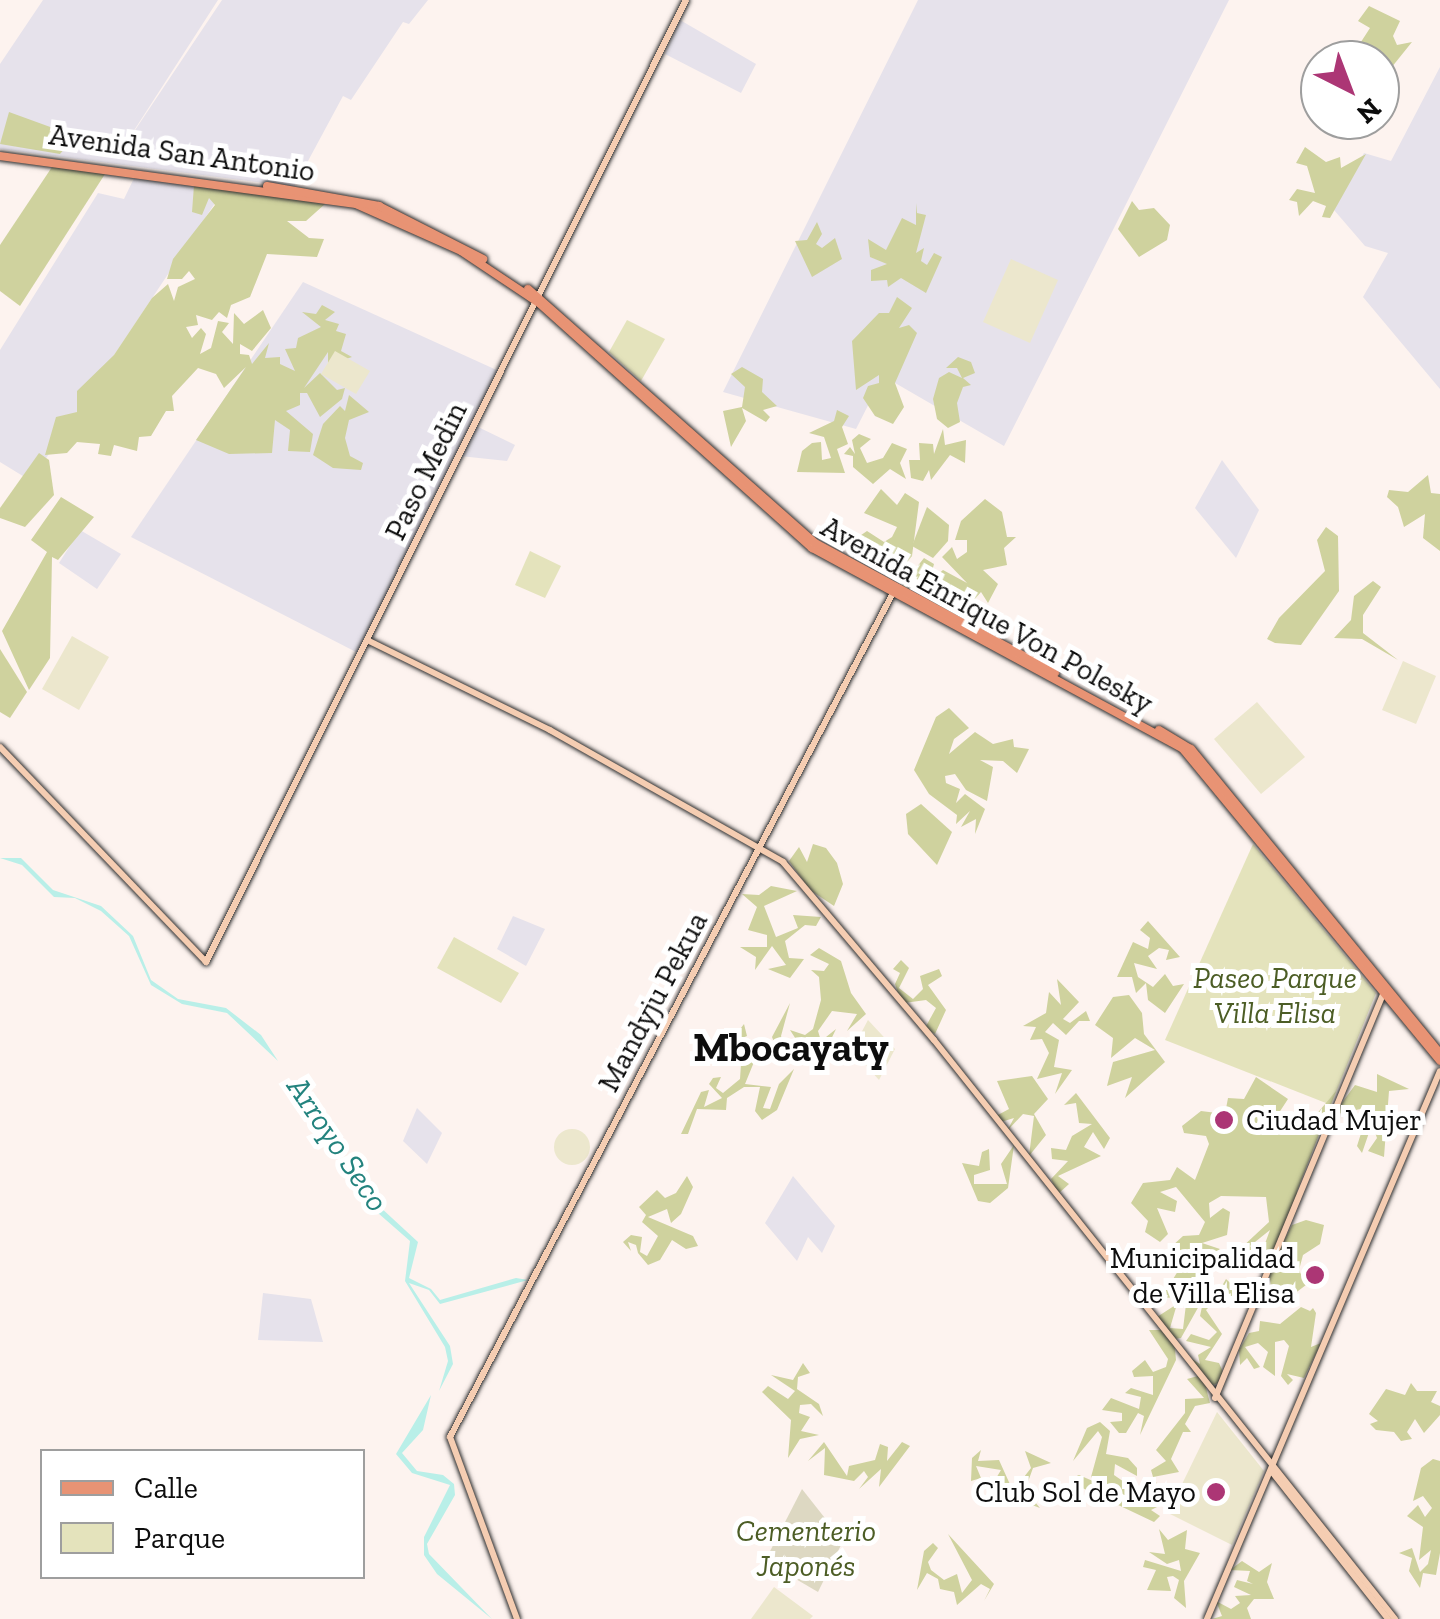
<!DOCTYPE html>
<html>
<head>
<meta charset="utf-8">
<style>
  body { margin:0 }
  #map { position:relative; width:1440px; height:1619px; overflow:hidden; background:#fdf3ef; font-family:"Zilla Slab",serif }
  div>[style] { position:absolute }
  .industrial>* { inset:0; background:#e6e2eb }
  .green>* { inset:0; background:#e4e3bc }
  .forest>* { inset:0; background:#cfd29e }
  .cemetery>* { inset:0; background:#ddd8c2 }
  .pitch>* { inset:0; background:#ece7cd }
  .round { border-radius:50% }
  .water>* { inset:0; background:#b9efe8 }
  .roads { filter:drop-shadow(0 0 2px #2f2f2f) drop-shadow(0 0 2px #2f2f2f) }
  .secondary>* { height:6px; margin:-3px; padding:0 3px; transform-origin:3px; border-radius:3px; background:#f5cdb2 }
  .primary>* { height:8px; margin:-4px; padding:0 4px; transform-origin:4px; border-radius:4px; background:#e89374 }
  .dots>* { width:28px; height:28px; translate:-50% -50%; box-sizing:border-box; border:5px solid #fff; border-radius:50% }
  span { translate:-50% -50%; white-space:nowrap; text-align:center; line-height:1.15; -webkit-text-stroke:10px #fff; paint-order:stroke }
  .street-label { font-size:30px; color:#0d0d0d }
  .park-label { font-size:30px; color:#4c5d25; font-style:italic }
  .poi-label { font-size:30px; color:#0d0d0d }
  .left { translate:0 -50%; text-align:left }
  .right { translate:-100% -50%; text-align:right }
  .water-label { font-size:32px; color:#23837e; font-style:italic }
  .district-label { font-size:40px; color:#0d0d0d; font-weight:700 }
  .legend { position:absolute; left:40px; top:1449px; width:325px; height:130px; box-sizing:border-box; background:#fff; border:2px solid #9e9e9e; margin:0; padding:12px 18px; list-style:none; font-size:30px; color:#0d0d0d }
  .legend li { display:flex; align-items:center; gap:20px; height:50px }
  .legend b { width:50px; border:2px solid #9e9e9e }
  .north { position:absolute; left:1300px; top:40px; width:100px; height:100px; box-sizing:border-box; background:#fff; border:2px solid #9e9e9e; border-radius:50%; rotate:138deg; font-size:28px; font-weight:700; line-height:40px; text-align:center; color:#0d0d0d }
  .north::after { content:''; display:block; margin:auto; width:35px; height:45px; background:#ac3675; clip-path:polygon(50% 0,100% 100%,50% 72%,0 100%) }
</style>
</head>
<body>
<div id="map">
  <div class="industrial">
    <div style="clip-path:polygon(43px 0,218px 0,115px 160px,222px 0,428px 0,409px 24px,403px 22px,351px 100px,343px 96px,294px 187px,0 149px,0 64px)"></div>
    <div style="clip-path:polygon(918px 0,1229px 0,1004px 446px,883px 376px,856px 429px,723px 392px)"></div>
    <div style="clip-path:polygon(680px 20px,756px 64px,741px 93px,665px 54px)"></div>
    <div style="clip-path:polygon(1440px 67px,1440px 389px,1363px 297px,1388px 253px,1365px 246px,1334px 210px,1364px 153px,1391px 161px)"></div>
    <div style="clip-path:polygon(136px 174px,225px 188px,31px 481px,0 462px,0 350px,98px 193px,124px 199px)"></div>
    <div style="clip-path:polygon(303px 282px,501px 372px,360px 654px,131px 537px)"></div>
    <div style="clip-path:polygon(476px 426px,515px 445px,507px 461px,460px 456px)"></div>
    <div style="clip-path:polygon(1222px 460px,1259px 510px,1236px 558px,1195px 508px)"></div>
    <div style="clip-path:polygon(80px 530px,121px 554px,97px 589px,59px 563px)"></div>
    <div style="clip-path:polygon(513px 916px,545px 929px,526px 966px,497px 949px)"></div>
    <div style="clip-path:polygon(417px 1108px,442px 1133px,427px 1164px,403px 1141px)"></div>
    <div style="clip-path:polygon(793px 1176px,835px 1226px,822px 1253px,808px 1237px,797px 1261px,765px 1223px)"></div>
    <div style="clip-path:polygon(263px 1293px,311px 1299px,323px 1342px,258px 1340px)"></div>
  </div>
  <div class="green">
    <div style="clip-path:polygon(627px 320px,665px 339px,641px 381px,609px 352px)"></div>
    <div style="clip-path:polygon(530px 551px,561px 566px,545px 598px,515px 585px)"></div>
    <div style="clip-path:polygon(1253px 844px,1376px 993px,1331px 1105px,1165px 1040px)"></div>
    <div style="clip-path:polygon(454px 937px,519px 973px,501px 1003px,437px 968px)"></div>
  </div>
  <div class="forest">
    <div style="clip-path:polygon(1369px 6px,1400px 21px,1393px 36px,1397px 45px,1412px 42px,1383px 78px,1380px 60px,1359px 45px,1370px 28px,1358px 21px)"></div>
    <div style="clip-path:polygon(9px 112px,75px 136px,60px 154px,0 144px)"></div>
    <div style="clip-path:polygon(1305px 147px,1326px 162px,1340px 157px,1341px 168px,1366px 154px,1330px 218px,1322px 217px,1326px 206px,1313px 201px,1299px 216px,1297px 202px,1289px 200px,1297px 189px,1315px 193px,1307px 166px,1296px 163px)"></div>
    <div style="clip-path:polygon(52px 167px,105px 174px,20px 306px,0 291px,0 245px)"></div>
    <div style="clip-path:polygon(194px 185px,325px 204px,306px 221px,287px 221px,309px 238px,324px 239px,317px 257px,267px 254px,250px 297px,231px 305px,227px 318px,219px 312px,212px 320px,196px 315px,198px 325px,186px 327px,192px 338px,201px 328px,206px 334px,200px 354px,211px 348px,218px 321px,229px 323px,222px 332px,233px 344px,234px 313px,244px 324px,263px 310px,271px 328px,252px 351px,240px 344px,240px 354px,249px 355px,252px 364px,269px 343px,265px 358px,280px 357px,280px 364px,295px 371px,285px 349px,296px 348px,298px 338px,321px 327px,302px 312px,316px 314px,322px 305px,335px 312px,325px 320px,339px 324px,336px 331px,346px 334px,341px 351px,352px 357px,328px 365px,328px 352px,304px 388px,320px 373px,337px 390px,345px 388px,342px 399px,320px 417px,307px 393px,300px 393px,300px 405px,286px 411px,313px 434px,310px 452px,288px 451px,290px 430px,275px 420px,272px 453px,229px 454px,196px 440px,246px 367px,224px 388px,216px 374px,198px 368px,172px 396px,174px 411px,166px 411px,151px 436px,139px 437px,137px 451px,114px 445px,111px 456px,98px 454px,100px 444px,77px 442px,67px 453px,45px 455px,56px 417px,77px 412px,77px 391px,114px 355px,152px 298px,168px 284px,174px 301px,178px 287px,195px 279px,189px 271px,182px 279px,167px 279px,173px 259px,215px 205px,209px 198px,202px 215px,192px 212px)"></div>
    <div style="clip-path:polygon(1132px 201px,1139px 210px,1154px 208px,1170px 225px,1167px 240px,1139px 257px,1118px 229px)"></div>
    <div style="clip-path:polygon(916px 203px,917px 213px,926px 215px,916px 253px,924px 248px,921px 261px,927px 265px,934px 253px,942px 257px,926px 293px,901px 278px,888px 287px,887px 280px,871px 281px,871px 270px,887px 264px,870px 257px,868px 239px,886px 250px,902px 218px,916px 225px)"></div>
    <div style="clip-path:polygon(817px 222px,822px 234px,816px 244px,822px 248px,835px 238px,842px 259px,812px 277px,795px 241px,807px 240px)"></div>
    <div style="clip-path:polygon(897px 297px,912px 308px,899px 328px,909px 325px,917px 333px,895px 383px,904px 407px,893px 424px,875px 416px,863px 398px,868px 386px,879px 383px,879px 375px,856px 390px,852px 341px,879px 313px,889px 313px)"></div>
    <div style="clip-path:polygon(958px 357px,971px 362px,975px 373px,963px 378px,971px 385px,963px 387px,957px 403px,960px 422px,948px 428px,937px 419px,933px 399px,939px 378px,949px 372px,962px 378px,957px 368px,946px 368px)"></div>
    <div style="clip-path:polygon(742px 367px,763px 379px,762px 392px,777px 406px,763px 410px,770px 417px,766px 422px,742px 408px,746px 421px,731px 447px,723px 411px,742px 407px,745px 387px,731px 374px)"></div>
    <div style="clip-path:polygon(349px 395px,369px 412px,349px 420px,345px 438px,350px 456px,363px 463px,361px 470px,333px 468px,313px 455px,323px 424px,340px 406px,345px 411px)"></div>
    <div style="clip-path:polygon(837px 410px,849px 416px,842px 427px,848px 444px,837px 449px,845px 473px,797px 472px,802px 451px,812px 443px,821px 442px,822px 460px,831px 458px,824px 437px,809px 433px,834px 421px)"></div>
    <div style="clip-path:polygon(943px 429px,945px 445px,966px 440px,965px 463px,950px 455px,931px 480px,929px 470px,923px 481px,911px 478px,909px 460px,920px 460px,919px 443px,933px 444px,934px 454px)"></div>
    <div style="clip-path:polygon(859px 434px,871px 439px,860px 448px,867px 463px,883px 458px,892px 443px,907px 449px,900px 463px,906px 479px,890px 469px,873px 484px,853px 467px,853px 456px,844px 454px,850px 447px,855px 454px,852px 440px)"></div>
    <div style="clip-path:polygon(39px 453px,49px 460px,54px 495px,25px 527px,0 518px,0 508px)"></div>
    <div style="clip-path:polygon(1428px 475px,1431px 493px,1440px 494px,1440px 551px,1423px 538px,1425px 514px,1404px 527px,1398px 507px,1387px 497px,1389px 490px,1408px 492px)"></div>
    <div style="clip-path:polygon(881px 489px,897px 505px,905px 493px,919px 502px,912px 556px,893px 580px,885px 563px,851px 542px,867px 531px,884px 542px,892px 537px,897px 527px,864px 513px)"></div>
    <div style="clip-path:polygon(61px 497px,94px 517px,58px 560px,52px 557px,50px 658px,29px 690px,2px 631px,47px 552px,31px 540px)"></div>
    <div style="clip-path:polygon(985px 499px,1002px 512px,1007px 537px,1016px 537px,1004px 548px,1007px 565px,983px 570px,998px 584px,988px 603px,981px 592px,959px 617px,928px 601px,925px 588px,901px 587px,924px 558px,934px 564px,929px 582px,943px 570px,967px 583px,942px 557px,952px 547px,957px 559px,967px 552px,967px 540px,955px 540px,961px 521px)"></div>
    <div style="clip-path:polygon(927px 507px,949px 525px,948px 541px,933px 558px,912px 546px)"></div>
    <div style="clip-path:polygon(1326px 527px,1338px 536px,1339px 591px,1301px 645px,1275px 643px,1267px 639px,1279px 618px,1325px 571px,1317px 540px)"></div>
    <div style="clip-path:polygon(1373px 581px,1381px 587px,1363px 615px,1363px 633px,1398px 660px,1362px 639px,1334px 638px,1351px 620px,1354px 596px)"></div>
    <div style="clip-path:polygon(0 649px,27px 692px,10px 718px,0 712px)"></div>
    <div style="clip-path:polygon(949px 708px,969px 728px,954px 739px,949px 754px,975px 732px,993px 744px,1013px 739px,1014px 747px,1029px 749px,1017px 773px,1003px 761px,980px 760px,993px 767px,987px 801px,966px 790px,955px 774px,945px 776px,946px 783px,960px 789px,956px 803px,965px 794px,985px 809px,975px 834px,976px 819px,961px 827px,970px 811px,956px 824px,957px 815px,929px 794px,914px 770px,936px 717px)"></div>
    <div style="clip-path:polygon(921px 804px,952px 832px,937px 865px,908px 834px,906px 814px)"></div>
    <div style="clip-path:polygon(813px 844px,826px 848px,837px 863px,843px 884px,834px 906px,810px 890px,789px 861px,799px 847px,807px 862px)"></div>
    <div style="clip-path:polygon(771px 886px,797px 891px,764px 906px,776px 937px,798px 928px,793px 915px,821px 917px,816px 926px,805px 925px,785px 941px,789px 958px,804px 959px,790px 978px,768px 969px,786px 965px,772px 946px,755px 970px,756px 957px,740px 947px,767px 947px,767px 935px,748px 930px,757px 907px,742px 894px,759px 895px)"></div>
    <div style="clip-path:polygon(1148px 921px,1180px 957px,1166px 960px,1169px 950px,1159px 948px,1148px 956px,1157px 969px,1134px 963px,1138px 977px,1153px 987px,1165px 974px,1173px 986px,1184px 984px,1165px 1013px,1148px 1000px,1146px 983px,1136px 993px,1132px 977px,1117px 977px,1133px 942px,1148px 949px,1150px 938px,1140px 930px)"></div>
    <div style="clip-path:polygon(819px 948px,841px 961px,851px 993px,866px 1014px,847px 1031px,857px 1014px,832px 1011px,818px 1031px,821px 1041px,836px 1029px,827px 1048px,792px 1063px,780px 1057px,772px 1037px,790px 1003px,781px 1036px,787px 1055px,795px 1057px,801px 1047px,790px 1030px,805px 1035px,813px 1029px,821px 1000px,819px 977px,811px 970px,824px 971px,829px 964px,810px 955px)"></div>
    <div style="clip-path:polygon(901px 960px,909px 968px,899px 988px,913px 999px,923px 989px,920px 976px,939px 969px,942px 976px,928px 985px,946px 1010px,935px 1034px,925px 1028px,936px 1008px,926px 1000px,904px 1003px,899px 996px,895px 984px,900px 973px,893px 969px)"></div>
    <div style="clip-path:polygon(1057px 979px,1079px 1002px,1063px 1019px,1070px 1023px,1086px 1011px,1090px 1021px,1079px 1021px,1066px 1035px,1053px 1023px,1045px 1032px,1059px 1040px,1054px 1067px,1072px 1070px,1055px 1094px,1062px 1073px,1037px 1079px,1049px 1053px,1042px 1039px,1030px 1040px,1036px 1027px,1023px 1026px,1046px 1013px,1049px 992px,1061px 1005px)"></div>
    <div style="clip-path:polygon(1129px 995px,1142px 1013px,1144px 1034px,1165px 1062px,1125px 1098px,1132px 1077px,1107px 1086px,1113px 1062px,1155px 1050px,1135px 1038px,1111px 1058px,1113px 1038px,1095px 1025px,1113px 997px)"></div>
    <div style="clip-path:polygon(744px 1024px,747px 1036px,735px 1041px,732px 1053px,748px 1058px,752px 1044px,763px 1040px,745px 1084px,771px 1087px,763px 1108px,770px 1109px,779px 1084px,794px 1069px,777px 1110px,762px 1120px,755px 1111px,760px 1087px,744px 1087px,727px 1098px,726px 1110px,697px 1109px,688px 1134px,681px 1134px,701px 1092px,709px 1090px,704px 1107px,722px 1098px,709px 1084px,713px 1078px,721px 1077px,716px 1088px,723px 1093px,740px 1079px,741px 1064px,720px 1062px,720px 1056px)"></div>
    <div style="clip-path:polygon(1377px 1074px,1409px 1089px,1389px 1091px,1384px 1157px,1368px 1151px,1377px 1138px,1372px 1124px,1362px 1153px,1357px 1146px,1364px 1124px,1342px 1125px,1367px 1115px,1365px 1108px,1333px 1115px,1355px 1085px,1377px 1092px)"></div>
    <div style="clip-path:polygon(1032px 1076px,1048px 1099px,1034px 1114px,1046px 1135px,1029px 1156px,1034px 1116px,1023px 1114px,1007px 1131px,1014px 1118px,1001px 1122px,996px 1116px,1009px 1109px,997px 1081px)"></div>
    <div style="clip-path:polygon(1256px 1077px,1288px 1099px,1271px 1125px,1291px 1135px,1299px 1135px,1336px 1091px,1297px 1191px,1297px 1207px,1272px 1256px,1263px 1249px,1270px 1230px,1250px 1246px,1259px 1256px,1239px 1269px,1232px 1263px,1240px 1249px,1269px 1222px,1266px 1197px,1221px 1196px,1209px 1203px,1210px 1218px,1223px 1208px,1230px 1212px,1227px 1235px,1202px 1243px,1220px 1249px,1213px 1256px,1184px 1256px,1171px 1247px,1183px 1236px,1199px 1235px,1205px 1222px,1176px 1187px,1160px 1192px,1177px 1201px,1175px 1212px,1157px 1208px,1168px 1234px,1160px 1242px,1145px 1232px,1148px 1221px,1131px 1203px,1143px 1183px,1170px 1180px,1177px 1167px,1195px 1180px,1209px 1144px,1206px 1136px,1184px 1133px,1182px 1126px,1201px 1111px,1225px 1114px,1228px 1098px,1244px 1099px)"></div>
    <div style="clip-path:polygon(1076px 1093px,1110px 1138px,1104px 1149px,1093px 1132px,1084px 1147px,1101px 1156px,1058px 1176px,1069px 1184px,1058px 1194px,1051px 1179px,1068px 1161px,1052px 1159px,1051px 1148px,1066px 1150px,1072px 1136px,1092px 1124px,1079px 1123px,1076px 1103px,1064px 1105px)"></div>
    <div style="clip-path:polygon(1014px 1145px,1008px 1188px,990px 1203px,978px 1201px,962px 1163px,979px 1166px,982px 1152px,989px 1149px,990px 1170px,974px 1175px,974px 1184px,1007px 1184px,1001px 1164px)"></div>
    <div style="clip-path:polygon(687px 1176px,693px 1187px,681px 1214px,671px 1223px,667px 1209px,648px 1217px,693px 1236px,698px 1246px,686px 1249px,672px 1240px,660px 1260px,648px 1265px,638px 1253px,636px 1245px,628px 1242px,631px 1251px,623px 1242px,631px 1235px,642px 1237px,640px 1252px,647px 1256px,658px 1236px,642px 1222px,646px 1215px,639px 1207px,657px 1190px,665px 1198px,676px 1193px)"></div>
    <div style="clip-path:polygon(1306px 1220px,1324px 1225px,1320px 1244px,1303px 1255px,1299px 1270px,1306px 1285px,1290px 1297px,1276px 1291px,1272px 1298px,1269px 1270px,1292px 1225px)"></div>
    <div style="clip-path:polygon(1196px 1266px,1200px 1282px,1182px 1279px,1179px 1289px,1203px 1285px,1215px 1298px,1226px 1279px,1247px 1299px,1215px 1301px,1206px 1310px,1222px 1334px,1205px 1360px,1219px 1363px,1223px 1372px,1218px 1383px,1206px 1388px,1210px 1403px,1195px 1406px,1185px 1424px,1191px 1432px,1183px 1432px,1171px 1459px,1179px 1472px,1153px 1477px,1151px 1470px,1166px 1461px,1156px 1450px,1185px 1413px,1185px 1399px,1204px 1398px,1187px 1379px,1198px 1376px,1192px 1359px,1200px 1364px,1198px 1355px,1211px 1347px,1186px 1341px,1191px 1334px,1209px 1340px,1217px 1332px,1200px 1316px,1204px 1297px,1181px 1338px,1174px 1339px,1176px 1360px,1140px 1435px,1144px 1416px,1138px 1413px,1126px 1433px,1119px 1433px,1110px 1422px,1122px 1421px,1122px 1413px,1102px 1410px,1111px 1398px,1139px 1409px,1141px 1397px,1125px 1393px,1131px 1388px,1153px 1395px,1153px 1376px,1134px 1377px,1132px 1371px,1145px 1360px,1153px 1372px,1166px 1367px,1168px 1359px,1149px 1330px,1161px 1330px,1157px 1317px,1177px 1304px,1170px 1328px,1183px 1329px,1187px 1296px,1165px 1298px,1165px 1292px,1178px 1271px)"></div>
    <div style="clip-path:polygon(1301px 1307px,1310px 1311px,1300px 1321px,1313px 1308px,1316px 1313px,1311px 1347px,1321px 1343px,1304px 1378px,1287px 1374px,1293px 1380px,1288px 1385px,1281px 1376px,1289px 1346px,1284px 1340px,1275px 1342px,1275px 1376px,1263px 1367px,1268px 1352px,1258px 1343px,1245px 1347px,1260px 1367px,1254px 1369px,1247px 1358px,1240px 1365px,1239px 1350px,1249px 1333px,1259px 1331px,1260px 1321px,1280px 1324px)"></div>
    <div style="clip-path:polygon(803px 1363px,810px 1373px,798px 1377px,797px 1389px,819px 1404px,823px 1416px,811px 1404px,800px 1405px,799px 1413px,810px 1417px,801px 1431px,819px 1435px,800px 1439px,788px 1458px,791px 1420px,762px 1392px,768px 1386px,788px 1399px,795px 1391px,771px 1375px,793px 1380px)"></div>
    <div style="clip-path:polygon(1411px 1383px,1417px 1391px,1437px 1391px,1431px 1402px,1440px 1406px,1440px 1415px,1424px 1433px,1415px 1419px,1407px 1432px,1412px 1439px,1401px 1441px,1394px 1432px,1376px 1430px,1370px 1424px,1378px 1421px,1369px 1414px,1386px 1389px,1405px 1395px)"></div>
    <div style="clip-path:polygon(1100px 1422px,1110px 1431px,1106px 1454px,1128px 1458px,1137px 1468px,1137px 1476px,1115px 1464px,1114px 1475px,1149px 1499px,1157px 1482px,1159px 1506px,1151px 1510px,1160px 1516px,1154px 1522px,1074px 1484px,1072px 1478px,1079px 1475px,1118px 1492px,1091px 1477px,1102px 1437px,1098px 1431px,1073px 1461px,1087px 1428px)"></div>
    <div style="clip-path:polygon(824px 1442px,847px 1476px,849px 1466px,875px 1460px,880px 1444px,888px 1447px,887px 1461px,902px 1442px,910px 1446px,879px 1487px,881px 1469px,859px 1489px,868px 1477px,864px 1471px,854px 1481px,824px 1475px,825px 1448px,808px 1461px)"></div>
    <div style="clip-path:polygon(981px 1450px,978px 1461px,999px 1460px,1013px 1491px,1031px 1468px,1025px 1451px,1051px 1463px,1033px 1468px,1025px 1490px,1040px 1508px,1005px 1495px,1006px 1485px,992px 1485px,1001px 1470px,976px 1466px,981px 1478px,971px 1481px,972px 1458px)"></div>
    <div style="clip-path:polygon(1433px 1459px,1440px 1461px,1440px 1553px,1436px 1575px,1423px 1573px,1420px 1588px,1409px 1571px,1412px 1558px,1399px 1553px,1412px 1548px,1420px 1572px,1428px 1564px,1431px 1550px,1419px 1560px,1423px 1527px,1407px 1516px,1418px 1505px,1425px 1517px,1432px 1508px,1423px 1496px,1413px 1501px,1421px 1468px)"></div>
    <div style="clip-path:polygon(1159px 1529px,1168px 1540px,1187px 1530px,1185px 1549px,1200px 1553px,1184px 1581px,1186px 1608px,1174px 1598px,1179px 1580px,1173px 1576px,1167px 1577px,1171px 1591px,1147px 1590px,1156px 1570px,1143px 1567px,1145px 1560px,1181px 1571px,1179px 1560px,1167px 1564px,1149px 1552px,1165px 1554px)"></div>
    <div style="clip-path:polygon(948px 1534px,994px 1584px,984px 1601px,990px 1589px,981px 1584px,957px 1605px,954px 1592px,940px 1589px,938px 1579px,927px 1573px,917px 1590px,924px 1551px,933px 1543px,938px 1548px,928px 1562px,931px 1570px,944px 1580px,957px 1574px,962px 1593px,972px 1580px)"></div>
    <div style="clip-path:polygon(1242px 1561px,1259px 1572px,1272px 1563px,1267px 1582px,1274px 1599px,1254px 1599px,1247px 1608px,1251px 1619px,1212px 1619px,1222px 1616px,1216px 1601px,1231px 1609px,1240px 1603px,1235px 1596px,1251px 1595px,1234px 1587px,1237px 1580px,1253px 1584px,1247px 1581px,1250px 1571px,1230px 1570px)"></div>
  </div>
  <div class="cemetery">
    <div style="clip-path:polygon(802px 1489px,843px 1541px,818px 1592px,765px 1561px)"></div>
  </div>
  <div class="pitch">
    <div style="clip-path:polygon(1011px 259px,1058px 280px,1030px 343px,983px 322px)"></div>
    <div style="clip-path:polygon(335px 351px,370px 371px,356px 394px,321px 374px)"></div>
    <div style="clip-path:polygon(72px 636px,109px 657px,79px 710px,42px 689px)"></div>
    <div style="clip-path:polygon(1403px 661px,1436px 676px,1416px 724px,1382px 710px)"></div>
    <div style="clip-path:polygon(1257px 702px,1305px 757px,1261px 794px,1214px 739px)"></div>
    <div style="clip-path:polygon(868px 1020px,895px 1049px,879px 1080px,852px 1050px)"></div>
    <div class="round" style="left:554px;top:1129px;width:36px;height:36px"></div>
    <div style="clip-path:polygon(1217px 1412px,1264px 1471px,1232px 1545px,1168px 1513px)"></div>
    <div style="clip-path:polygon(774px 1587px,813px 1616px,810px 1619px,751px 1619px)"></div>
  </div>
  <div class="water">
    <div style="clip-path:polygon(0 858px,21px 858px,53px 890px,101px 906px,133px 936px,151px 980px,178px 999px,226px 1008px,261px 1035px,278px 1061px,227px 1013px,182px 1004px,151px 985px,129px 936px,101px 911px,75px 898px,54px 897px,22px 865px)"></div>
    <div style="clip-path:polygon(379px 1206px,418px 1242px,409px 1278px,431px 1289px,440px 1300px,516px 1278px,528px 1280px,440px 1304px,429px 1290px,409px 1283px,450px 1346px,453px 1364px,439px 1391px,448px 1361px,445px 1347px,405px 1281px,410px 1241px,378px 1213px)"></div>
    <div style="clip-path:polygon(431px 1395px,423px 1430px,402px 1453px,417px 1471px,443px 1475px,454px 1484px,455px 1495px,427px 1544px,429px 1554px,492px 1619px,437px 1574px,424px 1555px,424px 1537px,450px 1485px,412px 1473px,396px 1454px)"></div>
  </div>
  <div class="roads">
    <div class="secondary">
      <div style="left:367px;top:640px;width:204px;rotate:26.2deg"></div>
      <div style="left:550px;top:730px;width:268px;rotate:29.5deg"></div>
      <div style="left:783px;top:862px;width:233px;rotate:49.7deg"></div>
      <div style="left:934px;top:1040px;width:740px;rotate:51.47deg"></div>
      <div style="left:0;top:747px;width:298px;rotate:46.2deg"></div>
      <div style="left:206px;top:962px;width:1075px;rotate:-63.48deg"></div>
      <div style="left:1215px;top:1398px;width:439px;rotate:-67.4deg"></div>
      <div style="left:1272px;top:1472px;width:187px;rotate:51.7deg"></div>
      <div style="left:517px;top:1619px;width:194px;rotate:-110.2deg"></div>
      <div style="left:450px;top:1437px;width:958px;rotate:-62.31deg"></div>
      <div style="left:1207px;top:1619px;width:595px;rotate:-66.97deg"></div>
    </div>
    <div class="primary">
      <div style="left:0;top:156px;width:359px;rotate:7.7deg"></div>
      <div style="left:356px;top:204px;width:115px;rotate:24.1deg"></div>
      <div style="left:461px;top:251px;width:94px;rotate:33.7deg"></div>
      <div style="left:539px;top:303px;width:367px;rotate:41.9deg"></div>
      <div style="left:812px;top:548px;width:422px;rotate:28.4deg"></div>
      <div style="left:1183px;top:749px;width:404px;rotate:50.5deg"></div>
      <div style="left:267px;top:186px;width:114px;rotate:10.1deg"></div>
      <div style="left:379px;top:206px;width:117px;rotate:27deg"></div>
      <div style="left:528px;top:289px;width:383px;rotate:41.5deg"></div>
      <div style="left:815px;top:543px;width:273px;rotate:28.4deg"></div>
      <div style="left:1159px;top:730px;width:37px;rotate:31deg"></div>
      <div style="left:1191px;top:749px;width:393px;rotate:50.7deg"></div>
    </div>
  </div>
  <div class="dots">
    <div style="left:1224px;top:1120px;background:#ac3675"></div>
    <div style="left:1315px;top:1275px;background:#ac3675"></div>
    <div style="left:1216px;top:1492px;background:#ac3675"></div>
  </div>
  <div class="street-label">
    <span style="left:182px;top:153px;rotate:8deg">Avenida San Antonio</span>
    <span style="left:426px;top:471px;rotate:-64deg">Paso Medin</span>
    <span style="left:987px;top:615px;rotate:29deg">Avenida Enrique Von Polesky</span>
    <span style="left:653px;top:1002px;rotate:-62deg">Mandyju Pekua</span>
  </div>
  <div class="park-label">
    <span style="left:1275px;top:995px">Paseo Parque<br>Villa Elisa</span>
    <span style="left:806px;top:1548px">Cementerio<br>Japonés</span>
  </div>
  <div class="poi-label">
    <span class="left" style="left:1246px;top:1120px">Ciudad Mujer</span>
    <span class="right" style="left:1295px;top:1275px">Municipalidad<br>de Villa Elisa</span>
    <span class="right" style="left:1196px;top:1492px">Club Sol de Mayo</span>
  </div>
  <div class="water-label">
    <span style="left:338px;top:1144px;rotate:56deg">Arroyo Seco</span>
  </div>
  <div class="district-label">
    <span style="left:791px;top:1047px">Mbocayaty</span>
  </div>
  <ul class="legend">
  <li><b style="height:12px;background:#e89374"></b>Calle</li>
  <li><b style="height:28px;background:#e4e3bc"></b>Parque</li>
  </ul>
  <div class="north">N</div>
</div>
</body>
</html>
